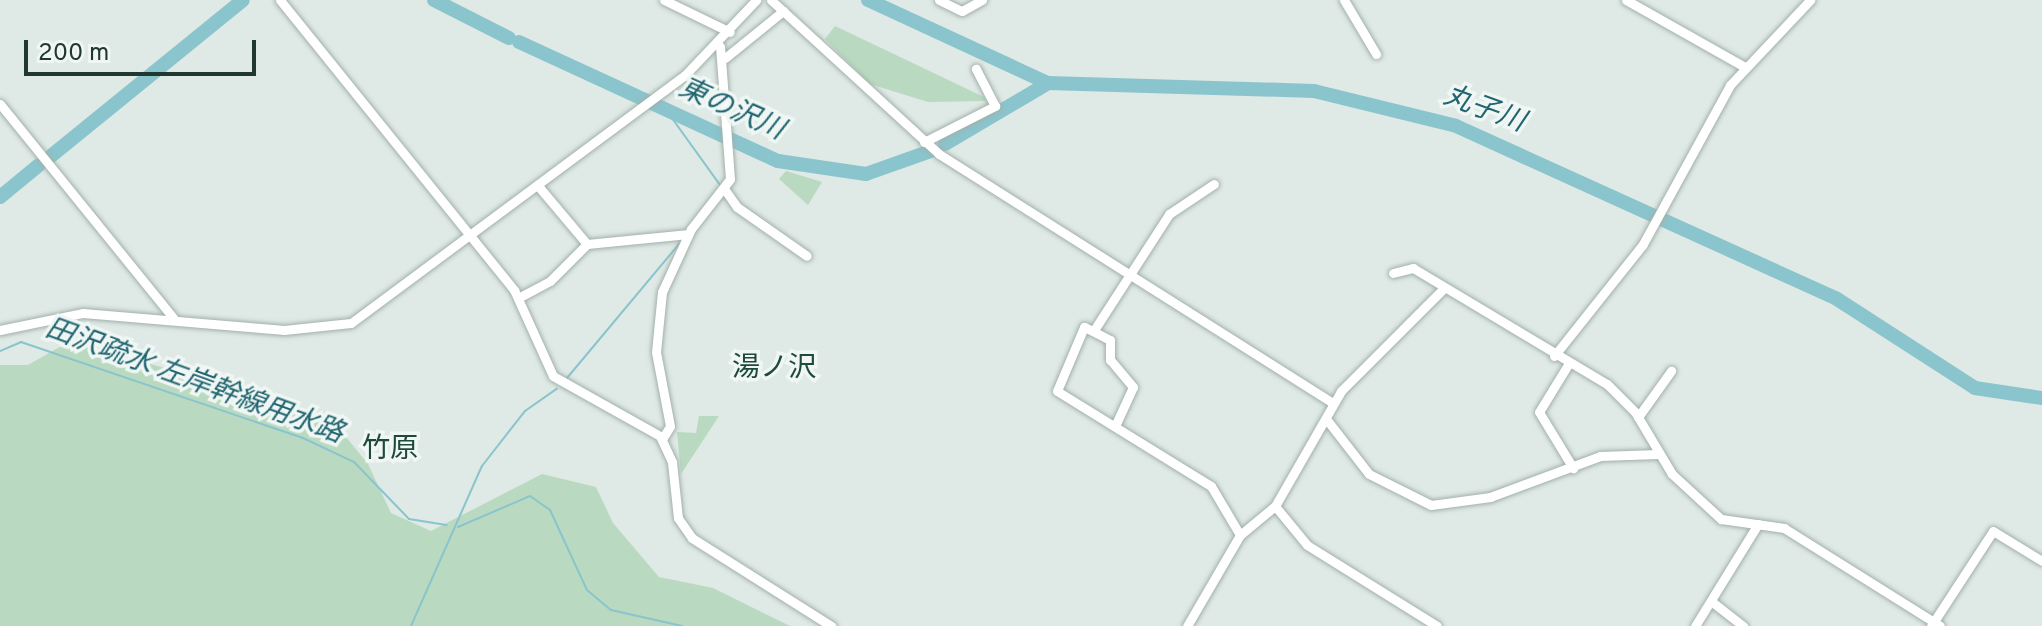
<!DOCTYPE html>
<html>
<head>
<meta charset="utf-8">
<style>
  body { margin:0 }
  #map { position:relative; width:2042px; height:626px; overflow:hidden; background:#dfe9e5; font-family:Overpass,"Noto Sans JP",sans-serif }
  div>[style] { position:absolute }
  .green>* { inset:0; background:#b9dac1 }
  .stream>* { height:2px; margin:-1px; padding:0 1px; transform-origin:1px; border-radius:1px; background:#8ac4cc }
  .river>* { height:14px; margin:-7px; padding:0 7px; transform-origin:7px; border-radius:7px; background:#8ac4cc }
  .roads { filter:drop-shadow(0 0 2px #a2b0ab) drop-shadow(0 0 2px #a2b0ab) }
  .minor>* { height:9px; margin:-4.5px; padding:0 4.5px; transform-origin:4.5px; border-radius:4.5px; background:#fff }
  span { translate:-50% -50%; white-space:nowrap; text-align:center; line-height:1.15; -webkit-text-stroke:7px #eff6f3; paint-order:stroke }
  .water-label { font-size:28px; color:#206570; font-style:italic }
  .neighbourhood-label { font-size:28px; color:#1f493d }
  .scale { position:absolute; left:24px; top:40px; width:232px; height:36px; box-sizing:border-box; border:4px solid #213831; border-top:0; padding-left:10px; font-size:24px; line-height:28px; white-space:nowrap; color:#213831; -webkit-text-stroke:6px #eff6f3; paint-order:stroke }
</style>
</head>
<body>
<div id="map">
  <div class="green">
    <div style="clip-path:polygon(835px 26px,984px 97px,986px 101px,928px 102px,870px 84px,825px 39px)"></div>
    <div style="clip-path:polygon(786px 171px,822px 182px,808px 205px,779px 179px)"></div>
    <div style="clip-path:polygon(70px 341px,298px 406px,342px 432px,368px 464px,391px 513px,431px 531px,542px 474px,596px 487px,613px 523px,659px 577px,713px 588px,790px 626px,0 626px,0 365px,28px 365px)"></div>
    <div style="clip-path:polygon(699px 416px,719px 416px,681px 474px,677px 432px,696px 433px)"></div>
  </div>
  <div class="stream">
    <div style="left:669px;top:114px;width:87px;rotate:54.3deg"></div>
    <div style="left:0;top:351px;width:23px;rotate:-23deg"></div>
    <div style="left:21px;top:342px;width:298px;rotate:18.8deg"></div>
    <div style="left:303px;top:438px;width:56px;rotate:25.2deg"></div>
    <div style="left:354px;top:462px;width:79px;rotate:46deg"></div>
    <div style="left:409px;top:519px;width:38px;rotate:9deg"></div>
    <div style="left:567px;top:378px;width:175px;rotate:-50.1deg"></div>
    <div style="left:458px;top:527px;width:78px;rotate:-23.3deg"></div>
    <div style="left:530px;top:496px;width:24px;rotate:35deg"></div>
    <div style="left:550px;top:510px;width:88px;rotate:65.2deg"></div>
    <div style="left:587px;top:590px;width:31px;rotate:40deg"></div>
    <div style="left:611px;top:610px;width:73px;rotate:12.7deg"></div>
    <div style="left:411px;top:626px;width:175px;rotate:-66.1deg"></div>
    <div style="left:482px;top:466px;width:70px;rotate:-52deg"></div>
    <div style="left:525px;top:411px;width:39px;rotate:-35deg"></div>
  </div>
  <div class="river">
    <div style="left:434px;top:0;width:84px;rotate:26.9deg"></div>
    <div style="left:868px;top:0;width:198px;rotate:24.8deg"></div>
    <div style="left:1048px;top:83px;width:266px;rotate:1.7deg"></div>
    <div style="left:1314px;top:91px;width:146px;rotate:13.8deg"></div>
    <div style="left:1456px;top:126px;width:418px;rotate:24.4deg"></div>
    <div style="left:1837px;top:299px;width:164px;rotate:32.8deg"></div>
    <div style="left:1975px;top:388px;width:68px;rotate:8.5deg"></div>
    <div style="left:519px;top:42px;width:285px;rotate:24.7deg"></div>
    <div style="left:778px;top:161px;width:89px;rotate:8.4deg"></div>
    <div style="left:866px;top:174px;width:69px;rotate:-19.5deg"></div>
    <div style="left:945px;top:144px;width:120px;rotate:-30.6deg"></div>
    <div style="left:51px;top:156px;width:247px;rotate:-39.1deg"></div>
    <div style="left:0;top:197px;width:50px;rotate:-39.4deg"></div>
  </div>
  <div class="roads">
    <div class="minor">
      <div style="left:280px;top:0;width:373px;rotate:51.1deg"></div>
      <div style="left:514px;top:290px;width:94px;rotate:65.6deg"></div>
      <div style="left:553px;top:376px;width:123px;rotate:29.3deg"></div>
      <div style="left:660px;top:436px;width:29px;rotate:65deg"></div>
      <div style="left:672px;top:462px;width:56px;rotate:83.9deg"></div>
      <div style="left:678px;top:518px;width:24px;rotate:55deg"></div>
      <div style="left:692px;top:538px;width:165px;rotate:32.3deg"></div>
      <div style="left:664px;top:0;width:73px;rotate:25.9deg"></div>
      <div style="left:771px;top:0;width:228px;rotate:42.5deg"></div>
      <div style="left:939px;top:154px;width:466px;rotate:32.3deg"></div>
      <div style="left:939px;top:0;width:25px;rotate:26deg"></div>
      <div style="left:962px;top:11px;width:23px;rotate:-29deg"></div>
      <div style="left:1344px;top:0;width:63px;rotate:59.3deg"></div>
      <div style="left:1626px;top:0;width:137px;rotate:29.4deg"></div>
      <div style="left:725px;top:58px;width:75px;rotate:-39deg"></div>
      <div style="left:0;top:104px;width:277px;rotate:51deg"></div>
      <div style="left:924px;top:142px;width:80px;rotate:-26.9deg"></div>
      <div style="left:995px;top:106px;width:42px;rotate:-117.2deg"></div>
      <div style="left:539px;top:187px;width:75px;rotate:49.9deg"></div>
      <div style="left:587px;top:244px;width:102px;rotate:-5.6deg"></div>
      <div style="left:725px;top:190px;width:21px;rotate:55deg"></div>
      <div style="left:737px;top:207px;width:85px;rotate:35deg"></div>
      <div style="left:1393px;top:273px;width:21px;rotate:-14deg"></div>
      <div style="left:1413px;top:268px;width:226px;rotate:30.9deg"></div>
      <div style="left:1607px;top:384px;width:40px;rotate:45deg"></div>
      <div style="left:1635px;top:412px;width:72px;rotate:59.2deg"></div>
      <div style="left:1672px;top:474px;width:67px;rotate:42.6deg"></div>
      <div style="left:1721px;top:519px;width:64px;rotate:8.1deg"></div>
      <div style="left:1784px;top:528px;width:184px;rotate:32.1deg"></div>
      <div style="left:518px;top:298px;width:36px;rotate:-28deg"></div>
      <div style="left:550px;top:281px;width:52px;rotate:-45deg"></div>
      <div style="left:1096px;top:327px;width:135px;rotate:-57.1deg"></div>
      <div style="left:1169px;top:214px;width:54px;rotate:-33.7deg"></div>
      <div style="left:0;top:330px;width:85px;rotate:-11.6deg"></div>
      <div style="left:83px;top:313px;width:202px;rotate:4.8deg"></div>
      <div style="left:284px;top:330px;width:67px;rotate:-6deg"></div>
      <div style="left:351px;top:323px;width:415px;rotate:-36.6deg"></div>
      <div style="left:684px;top:76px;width:105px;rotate:-46.5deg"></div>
      <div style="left:1554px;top:356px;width:143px;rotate:-51.5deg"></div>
      <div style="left:1643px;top:244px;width:181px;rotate:-61.3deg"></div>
      <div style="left:1730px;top:85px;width:117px;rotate:-46.7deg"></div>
      <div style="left:1569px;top:363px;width:57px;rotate:121.5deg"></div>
      <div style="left:1539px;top:412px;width:66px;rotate:58.7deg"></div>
      <div style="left:1638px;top:417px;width:57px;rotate:-54.3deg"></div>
      <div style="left:1327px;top:420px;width:68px;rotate:52.1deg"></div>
      <div style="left:1369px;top:474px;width:69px;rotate:26.6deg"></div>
      <div style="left:1431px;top:505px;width:60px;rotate:-7.7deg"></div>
      <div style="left:1490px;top:497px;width:117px;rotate:-20.4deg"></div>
      <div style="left:1600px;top:456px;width:58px;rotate:-2deg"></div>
      <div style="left:1115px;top:426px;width:43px;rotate:-65.2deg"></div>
      <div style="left:1133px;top:387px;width:35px;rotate:-130deg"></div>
      <div style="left:1110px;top:360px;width:20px;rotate:-90deg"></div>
      <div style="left:1110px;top:340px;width:29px;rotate:-153deg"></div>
      <div style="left:1084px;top:327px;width:69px;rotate:112.9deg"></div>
      <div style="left:1057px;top:391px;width:181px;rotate:31.7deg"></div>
      <div style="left:1211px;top:486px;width:57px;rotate:59.4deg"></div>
      <div style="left:662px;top:439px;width:15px;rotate:-58deg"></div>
      <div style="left:670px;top:426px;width:75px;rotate:-100.7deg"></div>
      <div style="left:656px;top:352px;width:60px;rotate:-84.3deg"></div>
      <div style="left:662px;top:292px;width:69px;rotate:-65.3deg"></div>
      <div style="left:691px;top:229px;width:63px;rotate:-52deg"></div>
      <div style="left:730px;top:179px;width:133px;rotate:-94.3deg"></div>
      <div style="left:1275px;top:506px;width:50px;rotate:50.6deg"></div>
      <div style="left:1307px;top:545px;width:153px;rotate:31.9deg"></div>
      <div style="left:1711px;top:601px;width:41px;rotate:38deg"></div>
      <div style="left:1187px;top:626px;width:105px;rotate:-59.8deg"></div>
      <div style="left:1240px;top:535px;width:45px;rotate:-39.6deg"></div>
      <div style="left:1275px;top:506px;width:133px;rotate:-60.1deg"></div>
      <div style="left:1341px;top:391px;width:144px;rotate:-45deg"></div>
      <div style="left:1695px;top:626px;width:120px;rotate:-58.3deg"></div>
      <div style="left:1931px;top:626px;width:113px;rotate:-56.9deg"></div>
      <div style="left:1993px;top:531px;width:57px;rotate:31.5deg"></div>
    </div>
  </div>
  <div class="water-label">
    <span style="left:731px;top:110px;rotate:24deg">東の沢川</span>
    <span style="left:1484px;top:110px;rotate:20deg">丸子川</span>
    <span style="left:194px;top:382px;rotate:20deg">田沢疏水 左岸幹線用水路</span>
  </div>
  <div class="neighbourhood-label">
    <span style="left:774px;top:369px">湯ノ沢</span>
    <span style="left:390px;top:450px">竹原</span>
  </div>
  <div class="scale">200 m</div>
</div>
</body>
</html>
